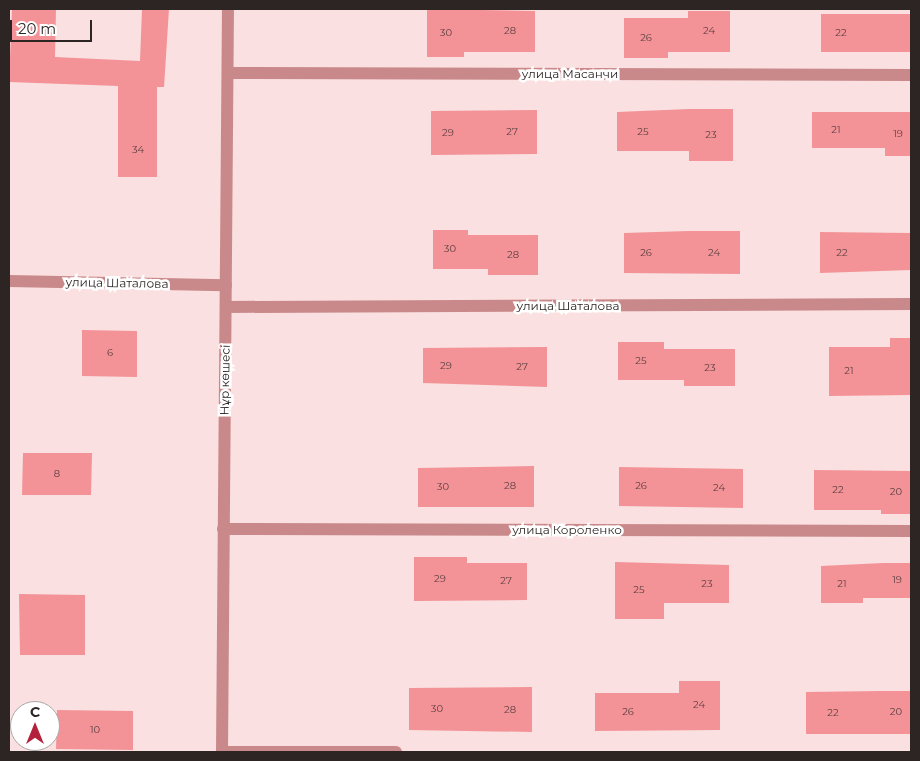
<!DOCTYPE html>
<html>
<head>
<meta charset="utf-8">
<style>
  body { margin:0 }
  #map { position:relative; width:920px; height:761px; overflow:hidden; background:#fae0e0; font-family:Montserrat,sans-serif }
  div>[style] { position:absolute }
  .building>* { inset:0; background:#f39397 }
  .street>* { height:12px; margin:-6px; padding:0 6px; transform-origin:6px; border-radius:6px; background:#c9898a }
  span { translate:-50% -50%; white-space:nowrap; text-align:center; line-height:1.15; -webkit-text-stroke:5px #fff; paint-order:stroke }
  .number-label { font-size:10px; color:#5e4041 }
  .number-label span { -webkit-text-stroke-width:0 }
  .street-label { font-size:12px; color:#2d2424 }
  .frame { position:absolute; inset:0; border:10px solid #2d2424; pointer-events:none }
  .north { position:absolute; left:10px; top:701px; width:50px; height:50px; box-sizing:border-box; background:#fff; border:1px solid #aba7a7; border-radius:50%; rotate:0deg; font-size:14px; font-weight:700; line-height:20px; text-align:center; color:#2d2424 }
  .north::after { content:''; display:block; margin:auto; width:18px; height:22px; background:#b4213c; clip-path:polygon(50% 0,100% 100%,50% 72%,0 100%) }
  .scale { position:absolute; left:10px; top:20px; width:82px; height:22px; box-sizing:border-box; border:2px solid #2d2424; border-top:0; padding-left:6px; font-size:15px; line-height:18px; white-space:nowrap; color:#2d2424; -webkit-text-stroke:4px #fff; paint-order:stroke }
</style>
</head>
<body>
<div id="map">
  <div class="building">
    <div style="clip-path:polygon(12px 9px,56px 9px,55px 57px,140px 61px,142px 9px,169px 9px,164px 87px,157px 87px,157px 177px,118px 177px,118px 86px,9px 82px)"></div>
    <div style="clip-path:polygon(427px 9px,535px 11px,535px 52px,464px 52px,464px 57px,427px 57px)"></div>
    <div style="clip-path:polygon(688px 11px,730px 11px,730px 52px,668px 52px,668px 58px,624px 58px,624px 18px,688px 18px)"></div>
    <div style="clip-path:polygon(821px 14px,911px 14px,911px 52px,821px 52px)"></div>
    <div style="clip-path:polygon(689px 109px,733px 109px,733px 161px,689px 161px,689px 151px,617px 151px,617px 112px)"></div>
    <div style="clip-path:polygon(537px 110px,537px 154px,431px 155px,431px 111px)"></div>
    <div style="clip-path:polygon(812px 112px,911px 112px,911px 156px,885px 156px,885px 148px,812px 148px)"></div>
    <div style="clip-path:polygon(433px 230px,468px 230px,468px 235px,538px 235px,538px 275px,488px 275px,488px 269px,433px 269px)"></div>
    <div style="clip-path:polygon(688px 231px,740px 231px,740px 274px,624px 273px,624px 233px)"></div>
    <div style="clip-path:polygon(820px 232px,911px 233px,911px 270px,820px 273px)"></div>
    <div style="clip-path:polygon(82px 330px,137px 331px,137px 377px,82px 376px)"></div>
    <div style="clip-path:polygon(890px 338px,911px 338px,911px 395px,829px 396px,829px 347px,890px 347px)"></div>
    <div style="clip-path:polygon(618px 342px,664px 342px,664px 349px,735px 349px,735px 386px,684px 386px,684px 380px,618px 380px)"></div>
    <div style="clip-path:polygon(547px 347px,547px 387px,423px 383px,423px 348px)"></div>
    <div style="clip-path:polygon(23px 453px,92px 453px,91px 495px,22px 495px)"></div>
    <div style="clip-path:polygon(534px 466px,534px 507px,418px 507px,418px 468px)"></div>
    <div style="clip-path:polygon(619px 467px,743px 469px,743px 508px,619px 506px)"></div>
    <div style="clip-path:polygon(814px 470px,911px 471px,911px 514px,881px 514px,881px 510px,814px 510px)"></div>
    <div style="clip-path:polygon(414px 557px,467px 557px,467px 563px,527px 563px,527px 600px,414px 601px)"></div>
    <div style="clip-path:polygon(615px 562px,729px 565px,729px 603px,664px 603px,664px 619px,615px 619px)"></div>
    <div style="clip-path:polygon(883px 563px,911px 563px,911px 598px,863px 598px,863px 603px,821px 603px,821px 566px)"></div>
    <div style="clip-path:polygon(19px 594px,85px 595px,85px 655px,20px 655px)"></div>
    <div style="clip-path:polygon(679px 681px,720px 681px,720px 730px,595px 731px,595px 693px,679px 693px)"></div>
    <div style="clip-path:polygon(532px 687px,532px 732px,409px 730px,409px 688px)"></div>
    <div style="clip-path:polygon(880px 691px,911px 691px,911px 734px,806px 734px,806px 692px)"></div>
    <div style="clip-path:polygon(57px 710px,133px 711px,133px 750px,56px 749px)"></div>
  </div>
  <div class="street">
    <div style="left:228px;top:73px;width:683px;rotate:0.17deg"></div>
    <div style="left:9px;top:281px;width:217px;rotate:1.1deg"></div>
    <div style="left:226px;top:307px;width:685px;rotate:-0.25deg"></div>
    <div style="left:223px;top:529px;width:688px;rotate:0.17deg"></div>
    <div style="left:222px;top:752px;width:743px;rotate:-89.54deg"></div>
    <div style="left:222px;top:752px;width:174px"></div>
  </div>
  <div class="number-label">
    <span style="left:510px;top:31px">28</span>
    <span style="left:709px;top:31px">24</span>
    <span style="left:446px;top:33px">30</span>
    <span style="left:841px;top:33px">22</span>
    <span style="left:646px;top:38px">26</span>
    <span style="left:836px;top:130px">21</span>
    <span style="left:512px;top:132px">27</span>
    <span style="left:643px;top:132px">25</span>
    <span style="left:448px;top:133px">29</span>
    <span style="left:898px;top:134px">19</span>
    <span style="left:711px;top:135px">23</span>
    <span style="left:138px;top:150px">34</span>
    <span style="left:450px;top:249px">30</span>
    <span style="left:646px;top:253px">26</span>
    <span style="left:714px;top:253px">24</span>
    <span style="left:842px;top:253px">22</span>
    <span style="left:513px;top:255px">28</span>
    <span style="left:110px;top:353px">6</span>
    <span style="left:641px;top:361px">25</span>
    <span style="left:446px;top:366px">29</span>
    <span style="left:522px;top:367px">27</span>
    <span style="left:710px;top:368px">23</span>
    <span style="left:849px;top:371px">21</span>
    <span style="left:57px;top:474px">8</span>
    <span style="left:510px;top:486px">28</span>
    <span style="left:641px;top:486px">26</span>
    <span style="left:443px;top:487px">30</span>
    <span style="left:719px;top:488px">24</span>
    <span style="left:838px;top:490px">22</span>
    <span style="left:896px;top:492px">20</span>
    <span style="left:440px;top:579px">29</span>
    <span style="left:897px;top:580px">19</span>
    <span style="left:506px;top:581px">27</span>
    <span style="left:707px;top:584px">23</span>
    <span style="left:842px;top:584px">21</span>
    <span style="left:639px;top:590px">25</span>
    <span style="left:699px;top:705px">24</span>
    <span style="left:437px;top:709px">30</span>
    <span style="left:510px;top:710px">28</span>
    <span style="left:628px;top:712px">26</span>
    <span style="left:896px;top:712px">20</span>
    <span style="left:833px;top:713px">22</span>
    <span style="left:95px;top:730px">10</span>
  </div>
  <div class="street-label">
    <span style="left:570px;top:74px">улица Масанчи</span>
    <span style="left:117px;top:283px;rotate:1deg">улица Шаталова</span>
    <span style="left:568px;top:306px">улица Шаталова</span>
    <span style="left:225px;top:380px;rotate:-89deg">Нұр көшесі</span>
    <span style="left:567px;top:530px">улица Короленко</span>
  </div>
  <div class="frame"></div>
  <div class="north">С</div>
  <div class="scale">20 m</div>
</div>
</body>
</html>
